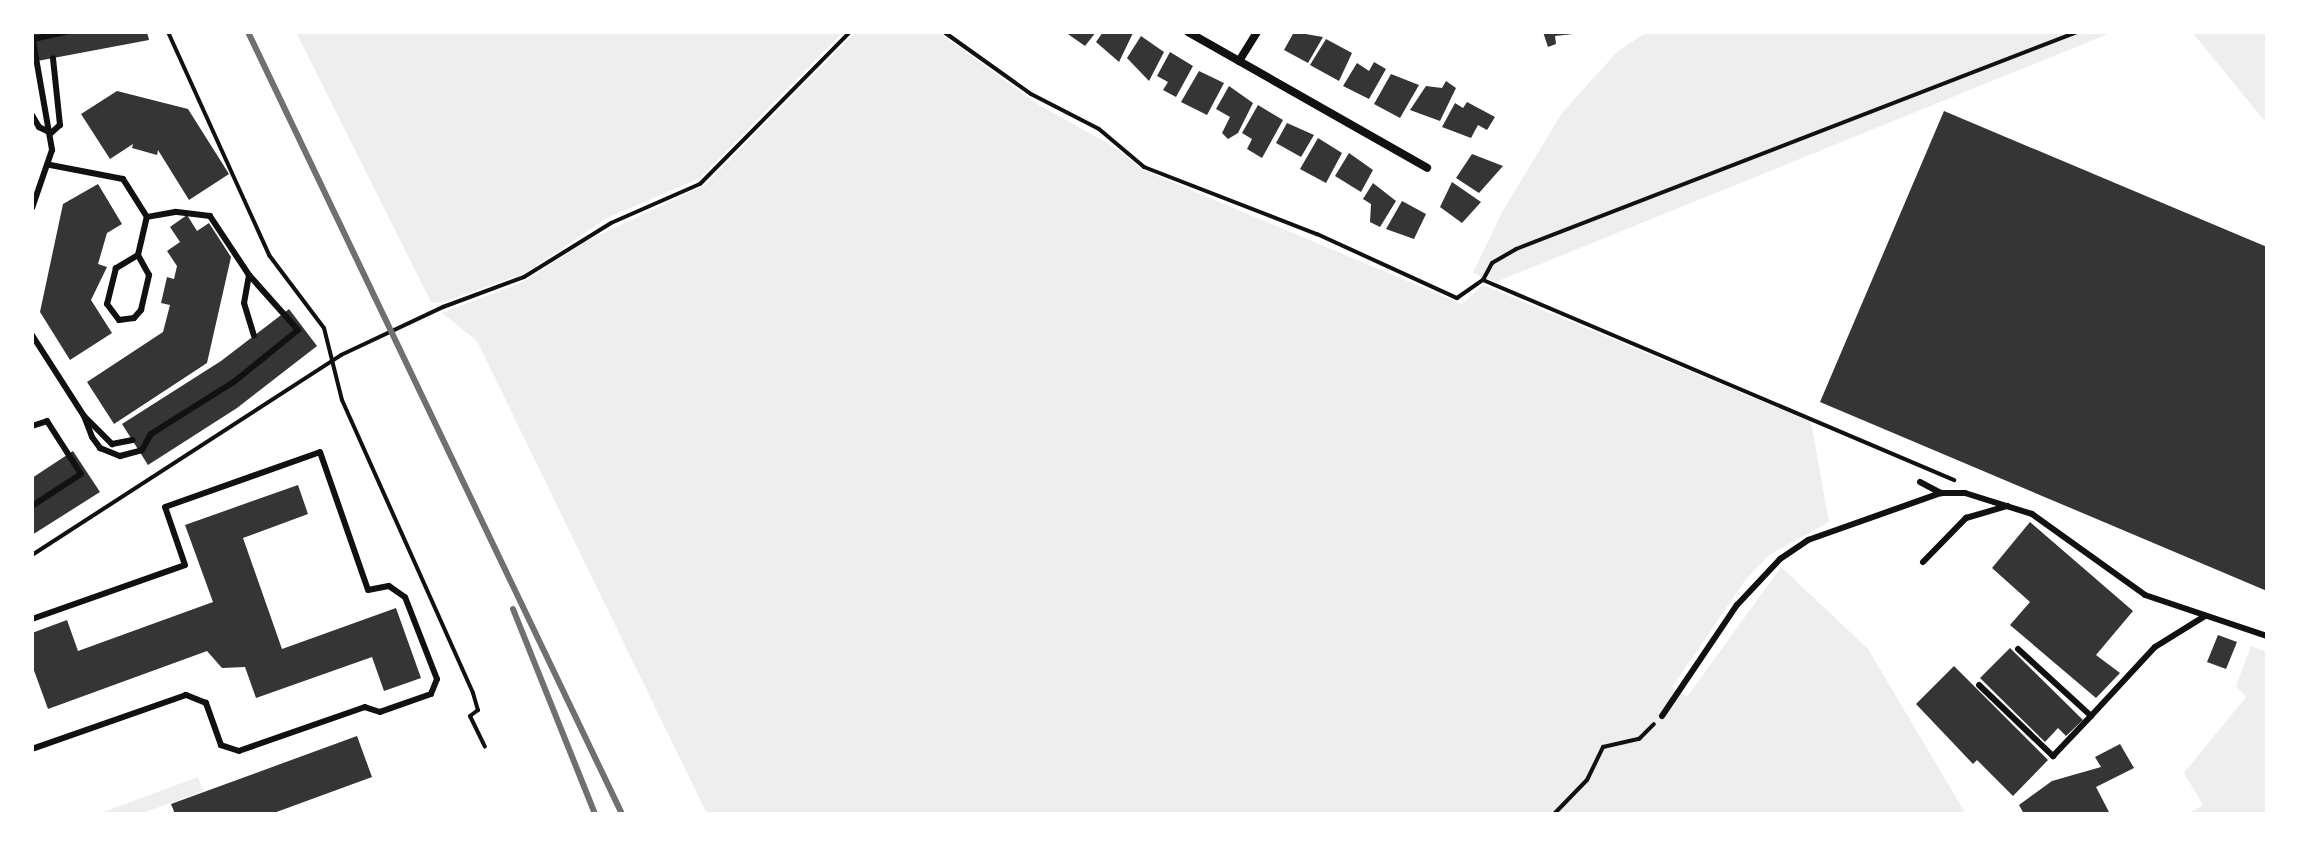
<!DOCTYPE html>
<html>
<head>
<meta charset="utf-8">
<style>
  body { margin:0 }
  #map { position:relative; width:2299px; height:846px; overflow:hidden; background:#fff; font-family:"Asap Condensed",sans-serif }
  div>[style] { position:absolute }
  .green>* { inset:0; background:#eee }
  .building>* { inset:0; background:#353535 }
  .path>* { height:4px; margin:-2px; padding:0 2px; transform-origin:2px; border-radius:2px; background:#111 }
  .service>* { height:6px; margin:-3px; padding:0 3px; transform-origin:3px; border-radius:3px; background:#111 }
  .minor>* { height:8px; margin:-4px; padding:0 4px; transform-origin:4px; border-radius:4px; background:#111 }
  .rail>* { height:6px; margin:-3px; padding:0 3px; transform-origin:3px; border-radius:3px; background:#707070 }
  span { translate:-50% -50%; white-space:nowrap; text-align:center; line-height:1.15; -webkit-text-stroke:8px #fff; paint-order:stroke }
  .frame { position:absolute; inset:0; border:34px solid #fff; pointer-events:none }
</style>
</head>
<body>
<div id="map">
  <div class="green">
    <div style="clip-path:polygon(296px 32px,843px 32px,700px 178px,607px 218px,525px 273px,441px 303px,431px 302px)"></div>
    <div style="clip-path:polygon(856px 32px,938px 32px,1037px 104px,1111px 145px,1143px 170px,1462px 304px,1483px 285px,1811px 422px,1829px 522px,1769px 555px,1746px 579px,1672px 687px,1687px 697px,1781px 567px,1868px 649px,1966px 814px,707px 814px,477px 341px,442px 313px,523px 282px,587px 241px,705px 185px)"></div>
    <div style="clip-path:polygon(1647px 32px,2113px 32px,1496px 282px,1473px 273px,1502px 212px,1562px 113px,1618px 51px)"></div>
    <div style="clip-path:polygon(2192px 32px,2267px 32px,2267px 124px)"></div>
    <div style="clip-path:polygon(2251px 646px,2267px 652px,2267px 814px,2187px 814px,2203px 805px,2184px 773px,2246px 697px,2236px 686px)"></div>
    <div style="clip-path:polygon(198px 777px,203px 791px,140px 814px,98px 814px)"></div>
  </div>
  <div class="building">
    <div style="clip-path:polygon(32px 32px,147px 32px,149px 40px,32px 62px)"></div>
    <div style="clip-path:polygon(1065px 32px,1096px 32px,1085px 46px)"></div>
    <div style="clip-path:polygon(1103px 32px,1133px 33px,1119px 62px,1096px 42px)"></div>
    <div style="clip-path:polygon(1294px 32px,1323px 37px,1308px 63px,1284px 50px)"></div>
    <div style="clip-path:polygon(1543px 32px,1573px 32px,1573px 34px,1555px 36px,1556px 44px,1548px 47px)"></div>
    <div style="clip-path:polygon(1141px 36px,1164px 52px,1149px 81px,1127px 58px)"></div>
    <div style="clip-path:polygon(1326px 39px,1352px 53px,1339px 81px,1310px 65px)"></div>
    <div style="clip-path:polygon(1170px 52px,1193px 66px,1176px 97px,1163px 90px,1168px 82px,1157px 76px)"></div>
    <div style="clip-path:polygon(1374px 62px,1386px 69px,1369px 99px,1343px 86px,1357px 63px,1369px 71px)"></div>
    <div style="clip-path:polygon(1199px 71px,1224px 83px,1207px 115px,1181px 102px)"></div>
    <div style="clip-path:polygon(1391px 74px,1419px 85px,1400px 118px,1374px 104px)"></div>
    <div style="clip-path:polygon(1446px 81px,1456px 88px,1440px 121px,1410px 110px,1426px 86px,1442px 88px)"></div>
    <div style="clip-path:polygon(1229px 86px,1253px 103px,1238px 133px,1228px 139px,1222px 133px,1230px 117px,1216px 109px)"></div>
    <div style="clip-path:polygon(117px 91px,188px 109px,229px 174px,189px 200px,158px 150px,157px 155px,132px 148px,133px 144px,110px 159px,81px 114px)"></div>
    <div style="clip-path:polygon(1467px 102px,1495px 117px,1487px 130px,1478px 125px,1471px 138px,1442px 127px,1455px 103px,1463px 108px)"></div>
    <div style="clip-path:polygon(1258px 105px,1283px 120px,1262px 158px,1247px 149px,1252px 139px,1242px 133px)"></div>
    <div style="clip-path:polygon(1944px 111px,2267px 247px,2267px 591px,1820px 402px)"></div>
    <div style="clip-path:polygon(1287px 123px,1314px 135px,1301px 157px,1276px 143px)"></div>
    <div style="clip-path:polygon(1318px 138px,1342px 153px,1326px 183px,1300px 169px)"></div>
    <div style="clip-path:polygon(1349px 153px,1373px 170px,1361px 192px,1335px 176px)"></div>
    <div style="clip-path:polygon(1472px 154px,1503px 166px,1479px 193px,1456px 178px)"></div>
    <div style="clip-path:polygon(1452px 182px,1481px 202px,1462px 223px,1440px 207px)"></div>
    <div style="clip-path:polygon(1373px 183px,1396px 201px,1380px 227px,1370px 222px,1371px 204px,1363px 199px)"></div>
    <div style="clip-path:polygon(98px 184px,122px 224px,107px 233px,98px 264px,107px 267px,91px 300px,112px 333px,70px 360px,40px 312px,63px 204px)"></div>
    <div style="clip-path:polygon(1402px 201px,1426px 214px,1414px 239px,1386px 229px)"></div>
    <div style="clip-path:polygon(187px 215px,197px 231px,209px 223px,231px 257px,207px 363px,114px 424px,87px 382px,163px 332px,170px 305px,161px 303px,167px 277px,174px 279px,177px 266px,167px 251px,180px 242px,170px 227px)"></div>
    <div style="clip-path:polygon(289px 309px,317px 346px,237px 408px,148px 465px,122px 424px,221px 361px)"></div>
    <div style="clip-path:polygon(73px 451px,100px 492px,32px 535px,32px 478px)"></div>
    <div style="clip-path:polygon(298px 485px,308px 514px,243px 538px,282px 649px,396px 608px,421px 678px,384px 691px,372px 657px,256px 698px,245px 667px,222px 668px,207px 651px,48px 709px,32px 665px,32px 633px,67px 620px,78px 651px,213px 602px,185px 525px)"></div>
    <div style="clip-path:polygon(2030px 522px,2133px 611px,2096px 655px,2120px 673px,2096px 698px,2010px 625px,2030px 602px,1992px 568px)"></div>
    <div style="clip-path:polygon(2218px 635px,2237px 642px,2226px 669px,2207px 662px)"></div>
    <div style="clip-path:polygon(2010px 648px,2083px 720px,2066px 736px,2058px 728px,2045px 742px,1980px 678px)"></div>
    <div style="clip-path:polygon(1954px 666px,2048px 760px,2013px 796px,1977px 760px,1973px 764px,1916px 704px)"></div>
    <div style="clip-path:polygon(357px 736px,372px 777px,271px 814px,175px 814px,171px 804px)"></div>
    <div style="clip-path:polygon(2120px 744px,2134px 768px,2096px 787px,2110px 814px,2024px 814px,2019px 805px,2052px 781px,2101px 767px,2095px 757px)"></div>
  </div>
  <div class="path">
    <div style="left:168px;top:32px;width:245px;rotate:65.6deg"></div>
    <div style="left:269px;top:255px;width:91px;rotate:53deg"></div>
    <div style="left:324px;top:328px;width:74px;rotate:76deg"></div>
    <div style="left:342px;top:400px;width:321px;rotate:65.9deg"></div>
    <div style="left:473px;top:693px;width:18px;rotate:74deg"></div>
    <div style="left:478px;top:710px;width:10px;rotate:143deg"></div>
    <div style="left:470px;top:716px;width:34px;rotate:64deg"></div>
    <div style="left:944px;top:32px;width:107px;rotate:35.5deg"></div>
    <div style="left:1031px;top:94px;width:76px;rotate:27.2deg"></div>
    <div style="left:1099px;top:129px;width:59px;rotate:40.2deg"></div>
    <div style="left:1144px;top:167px;width:186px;rotate:21.2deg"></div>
    <div style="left:1317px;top:234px;width:154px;rotate:24.6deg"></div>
    <div style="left:1457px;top:298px;width:32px;rotate:-35deg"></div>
    <div style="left:1483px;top:280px;width:512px;rotate:23.01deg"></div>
    <div style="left:1483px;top:280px;width:19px;rotate:-62deg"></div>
    <div style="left:1492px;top:263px;width:28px;rotate:-30deg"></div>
    <div style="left:1516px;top:249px;width:602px;rotate:-21.15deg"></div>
    <div style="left:32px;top:555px;width:368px;rotate:-32.9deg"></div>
    <div style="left:341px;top:355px;width:113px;rotate:-25.2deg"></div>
    <div style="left:443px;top:307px;width:86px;rotate:-20.3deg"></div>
    <div style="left:524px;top:277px;width:102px;rotate:-31.8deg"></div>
    <div style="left:611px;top:223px;width:97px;rotate:-23.7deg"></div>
    <div style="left:700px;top:184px;width:214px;rotate:-45.4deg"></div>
    <div style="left:1554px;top:814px;width:47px;rotate:-45.9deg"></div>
    <div style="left:1587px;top:780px;width:37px;rotate:-64deg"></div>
    <div style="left:1603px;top:747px;width:37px;rotate:-13deg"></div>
    <div style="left:1639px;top:739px;width:21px;rotate:-45deg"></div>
  </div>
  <div class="service">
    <div style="left:32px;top:35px;width:117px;rotate:80.1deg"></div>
    <div style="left:52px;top:150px;width:61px;rotate:109deg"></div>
    <div style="left:33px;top:39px;width:33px;rotate:-12deg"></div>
    <div style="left:32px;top:115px;width:14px;rotate:60deg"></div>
    <div style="left:39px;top:127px;width:13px;rotate:27deg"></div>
    <div style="left:51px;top:133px;width:12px;rotate:-42deg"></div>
    <div style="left:60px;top:125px;width:67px;rotate:-96deg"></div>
    <div style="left:138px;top:255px;width:26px;rotate:149deg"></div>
    <div style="left:116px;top:268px;width:37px;rotate:104deg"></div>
    <div style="left:107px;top:304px;width:20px;rotate:53deg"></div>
    <div style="left:119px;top:320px;width:15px;rotate:-8deg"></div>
    <div style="left:134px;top:318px;width:11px;rotate:-49deg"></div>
    <div style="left:141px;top:310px;width:36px;rotate:-77deg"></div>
    <div style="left:149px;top:275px;width:23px;rotate:-119deg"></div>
    <div style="left:138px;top:255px;width:39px;rotate:-77deg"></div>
    <div style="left:249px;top:275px;width:28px;rotate:100deg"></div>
    <div style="left:244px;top:303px;width:34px;rotate:73deg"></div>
    <div style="left:32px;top:335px;width:96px;rotate:57.3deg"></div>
    <div style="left:84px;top:416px;width:22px;rotate:69deg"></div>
    <div style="left:92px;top:437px;width:14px;rotate:54deg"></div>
    <div style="left:100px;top:448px;width:22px;rotate:22deg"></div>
    <div style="left:120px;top:456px;width:23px;rotate:-15deg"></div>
    <div style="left:142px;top:450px;width:18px;rotate:-61deg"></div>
    <div style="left:151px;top:434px;width:99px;rotate:-32.2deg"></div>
    <div style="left:235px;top:381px;width:81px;rotate:-39deg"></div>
    <div style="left:298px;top:330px;width:74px;rotate:-131.7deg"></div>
    <div style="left:249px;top:275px;width:71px;rotate:-123.5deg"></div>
    <div style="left:210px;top:216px;width:35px;rotate:-173deg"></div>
    <div style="left:175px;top:212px;width:28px;rotate:170deg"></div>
    <div style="left:147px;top:217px;width:45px;rotate:-122.3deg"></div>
    <div style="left:123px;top:179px;width:74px;rotate:-169.1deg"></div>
    <div style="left:84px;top:416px;width:40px;rotate:45deg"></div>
    <div style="left:112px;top:444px;width:21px;rotate:-11deg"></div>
    <div style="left:32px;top:426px;width:16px;rotate:-18deg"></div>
    <div style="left:47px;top:421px;width:63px;rotate:57.3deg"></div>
    <div style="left:81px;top:474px;width:59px;rotate:146.9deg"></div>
    <div style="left:1920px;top:482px;width:24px;rotate:28deg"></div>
    <div style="left:1941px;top:493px;width:24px"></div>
    <div style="left:1965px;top:493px;width:70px;rotate:17.4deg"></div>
    <div style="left:2032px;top:514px;width:139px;rotate:35.6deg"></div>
    <div style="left:2145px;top:595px;width:129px;rotate:18.6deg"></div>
    <div style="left:1923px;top:562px;width:62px;rotate:-45.7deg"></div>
    <div style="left:1966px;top:518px;width:43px;rotate:-16.3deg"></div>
    <div style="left:32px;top:619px;width:162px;rotate:-19.4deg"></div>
    <div style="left:185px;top:565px;width:61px;rotate:-109deg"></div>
    <div style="left:165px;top:507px;width:164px;rotate:-19.5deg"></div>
    <div style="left:320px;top:452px;width:146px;rotate:70.8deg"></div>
    <div style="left:368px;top:590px;width:21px;rotate:-11deg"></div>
    <div style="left:389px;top:586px;width:19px;rotate:35deg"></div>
    <div style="left:405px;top:597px;width:88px;rotate:68.7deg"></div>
    <div style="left:437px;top:679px;width:16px;rotate:112deg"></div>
    <div style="left:431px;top:694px;width:54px;rotate:160.6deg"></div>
    <div style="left:380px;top:712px;width:16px;rotate:-162deg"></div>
    <div style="left:365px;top:707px;width:133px;rotate:160.8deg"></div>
    <div style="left:239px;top:751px;width:19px;rotate:-162deg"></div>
    <div style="left:221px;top:745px;width:45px;rotate:-109.7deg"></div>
    <div style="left:206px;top:703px;width:22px;rotate:-158deg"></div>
    <div style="left:186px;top:695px;width:163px;rotate:160.7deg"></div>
    <div style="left:2018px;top:649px;width:99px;rotate:42.5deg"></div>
    <div style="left:2091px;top:716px;width:94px;rotate:-47.2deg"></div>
    <div style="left:2155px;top:647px;width:59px;rotate:-31.8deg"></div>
    <div style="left:1979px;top:685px;width:103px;rotate:43.8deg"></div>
    <div style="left:2053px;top:756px;width:55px;rotate:-46.5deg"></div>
    <div style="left:1662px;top:716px;width:134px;rotate:-56deg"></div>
    <div style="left:1737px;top:605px;width:63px;rotate:-46.9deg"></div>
    <div style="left:1780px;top:559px;width:34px;rotate:-34deg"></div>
    <div style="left:1808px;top:540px;width:141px;rotate:-19.5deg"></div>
  </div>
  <div class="minor">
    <div style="left:1188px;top:32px;width:275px;rotate:29.6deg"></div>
    <div style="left:1239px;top:61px;width:34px;rotate:-58deg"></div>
  </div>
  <div class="rail">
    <div style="left:248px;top:32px;width:867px;rotate:64.44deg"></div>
    <div style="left:513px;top:609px;width:221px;rotate:68.2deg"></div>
  </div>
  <div class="frame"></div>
</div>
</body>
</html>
